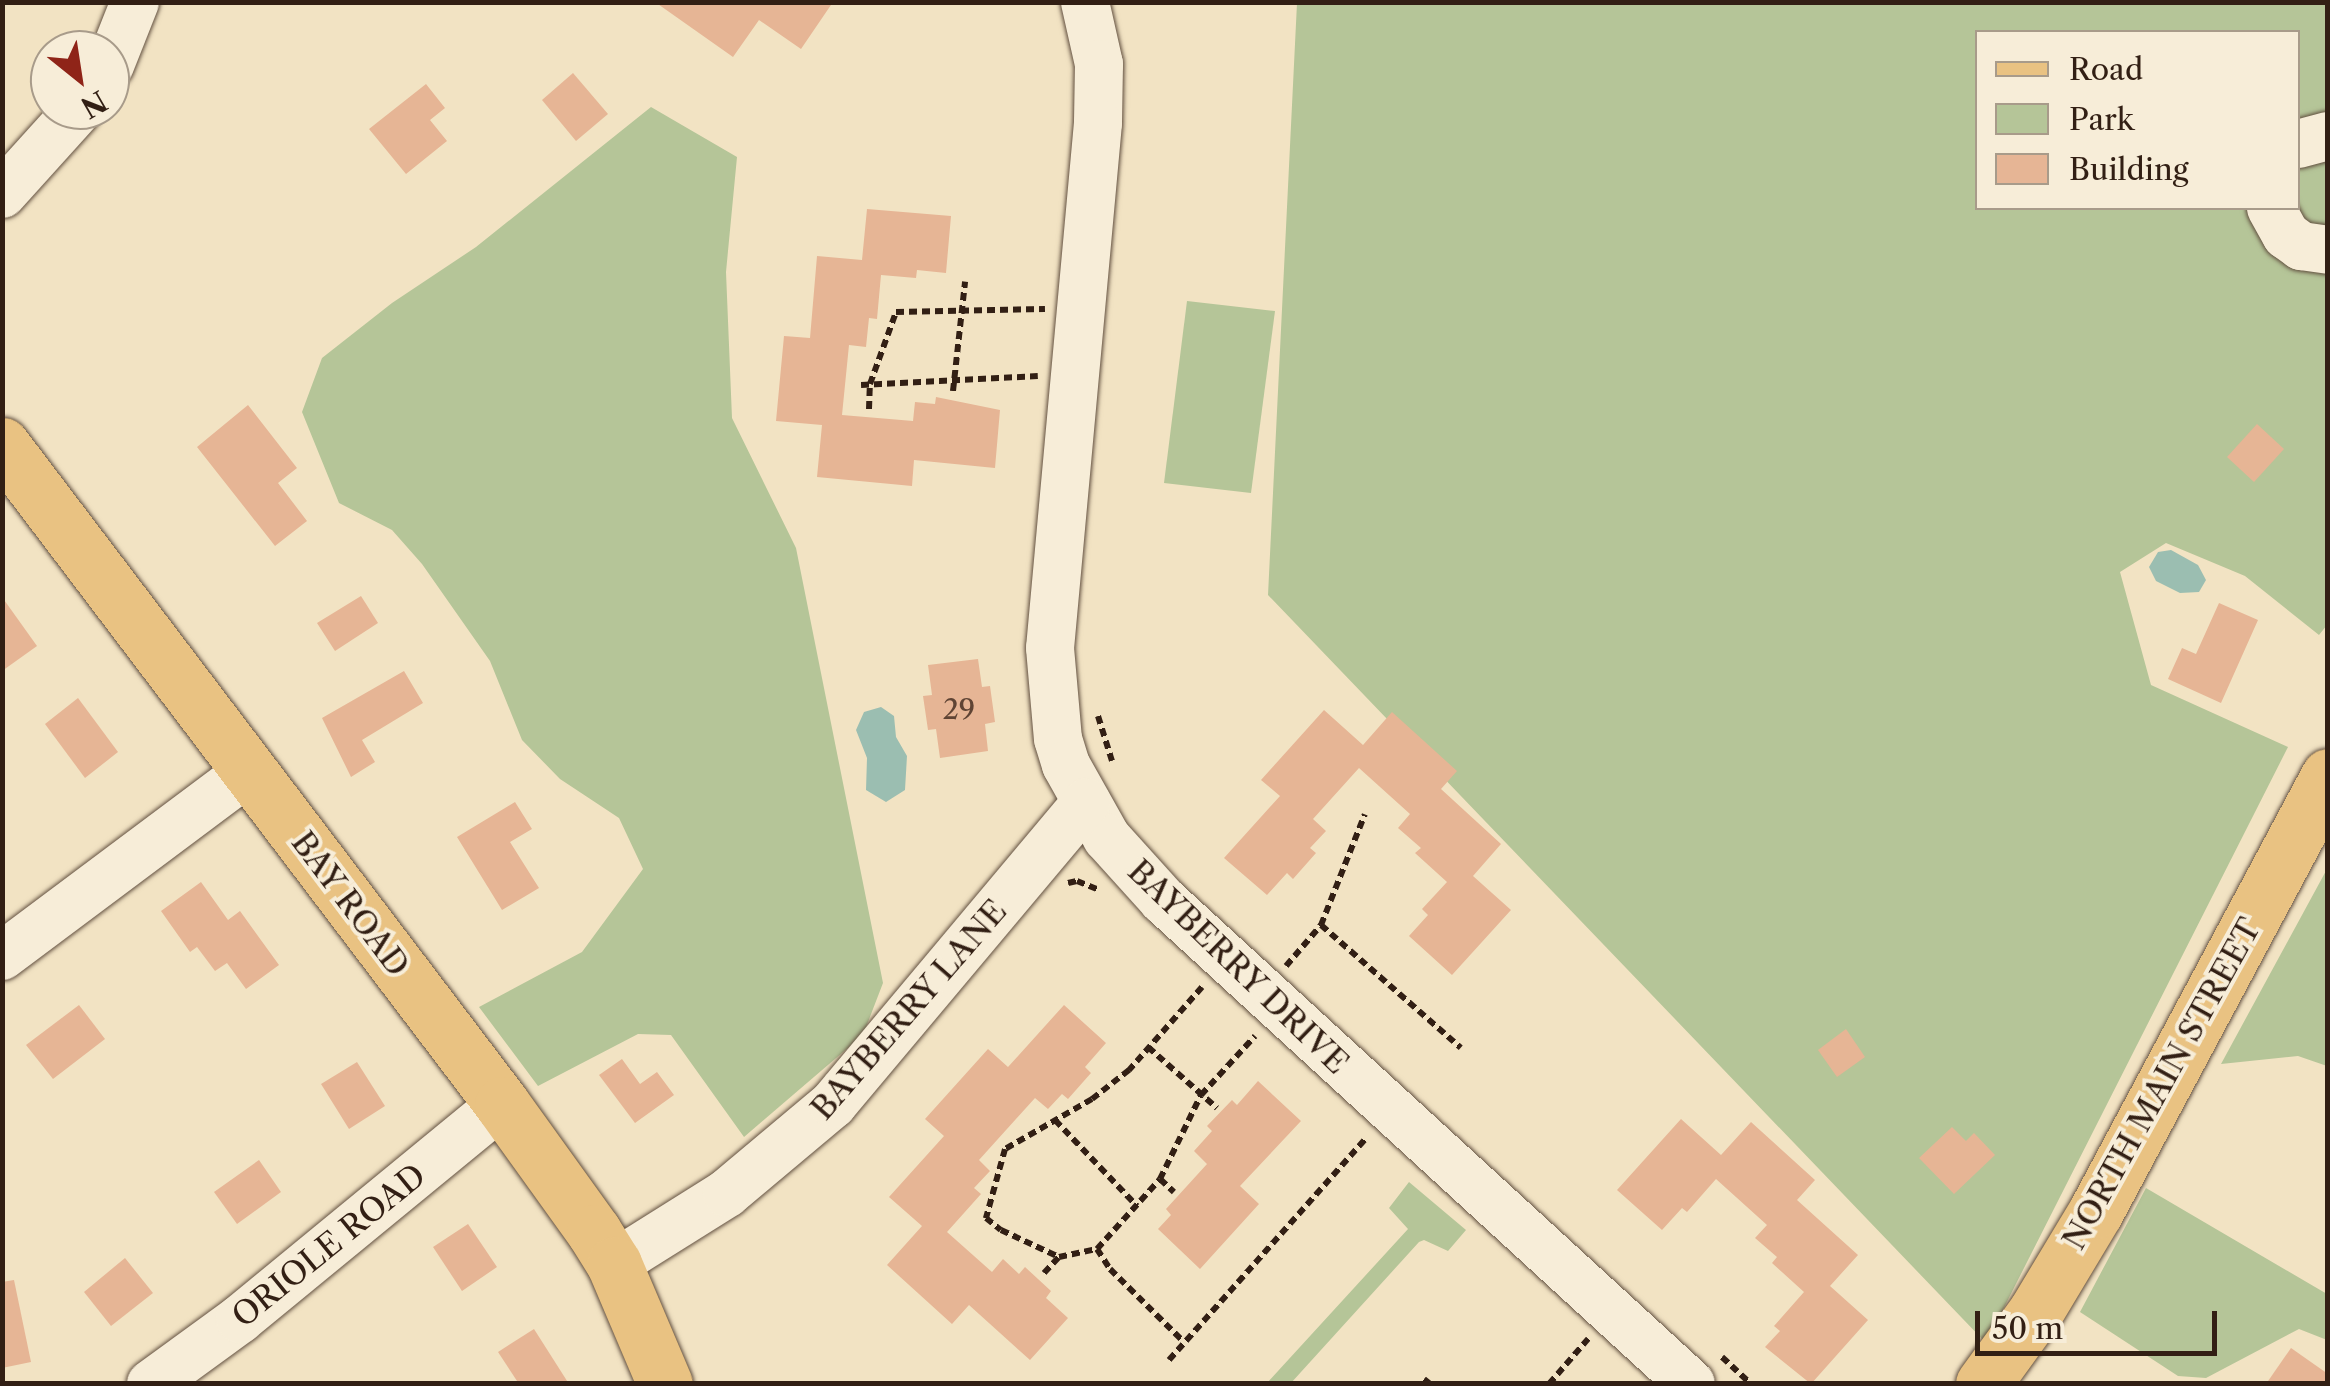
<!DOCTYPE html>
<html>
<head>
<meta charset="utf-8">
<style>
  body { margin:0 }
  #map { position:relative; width:2330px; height:1386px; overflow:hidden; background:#f2e3c3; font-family:"Libre Caslon Text",serif }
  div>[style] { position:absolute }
  .green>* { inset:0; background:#b5c598 }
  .water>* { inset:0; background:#9bbeb1 }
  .building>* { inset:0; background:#e6b595 }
  .path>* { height:6px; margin-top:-3px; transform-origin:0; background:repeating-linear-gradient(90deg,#321f14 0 8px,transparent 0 13px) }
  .roads { filter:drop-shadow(0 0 2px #625040) drop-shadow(0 0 2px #625040) }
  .minor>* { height:48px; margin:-24px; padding:0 24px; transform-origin:24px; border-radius:24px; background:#f7edd8 }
  .major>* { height:55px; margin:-27.5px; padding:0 27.5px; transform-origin:27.5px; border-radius:27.5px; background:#e9c282 }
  span { translate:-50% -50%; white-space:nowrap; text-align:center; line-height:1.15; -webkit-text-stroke:8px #f7edd8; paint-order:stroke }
  .number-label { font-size:28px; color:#5f4434 }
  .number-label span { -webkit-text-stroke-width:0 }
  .street-label { font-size:32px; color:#321f14 }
  .frame { position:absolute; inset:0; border:5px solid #321f14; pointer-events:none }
  .legend { position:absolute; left:1975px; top:30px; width:325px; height:180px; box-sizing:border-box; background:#f7edd8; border:2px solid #a89b8a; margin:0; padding:12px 18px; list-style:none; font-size:30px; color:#321f14 }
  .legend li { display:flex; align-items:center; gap:20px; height:50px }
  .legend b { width:50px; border:2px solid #a89b8a }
  .north { position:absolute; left:30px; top:30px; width:100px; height:100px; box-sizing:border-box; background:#f7edd8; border:2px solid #a89b8a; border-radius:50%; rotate:150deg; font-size:28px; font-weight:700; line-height:40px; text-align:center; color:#321f14 }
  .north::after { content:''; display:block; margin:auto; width:35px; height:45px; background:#8f2418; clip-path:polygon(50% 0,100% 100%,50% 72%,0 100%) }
  .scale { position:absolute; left:1975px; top:1311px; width:242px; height:45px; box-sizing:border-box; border:5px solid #321f14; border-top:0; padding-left:12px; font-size:30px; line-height:35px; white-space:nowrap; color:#321f14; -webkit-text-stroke:8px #f7edd8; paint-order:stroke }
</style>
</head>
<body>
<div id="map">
  <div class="green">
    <div style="clip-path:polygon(evenodd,1297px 3px,2327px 3px,2327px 625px,2319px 635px,2245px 576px,2166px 543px,2120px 572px,2151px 685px,2288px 747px,1986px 1343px,1268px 595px,1297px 3px,1978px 32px,2298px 32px,2298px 208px,1978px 208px,1978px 32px)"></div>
    <div style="clip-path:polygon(651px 107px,737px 157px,726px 272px,732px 418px,796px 548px,883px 983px,863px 1035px,744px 1137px,671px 1035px,638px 1034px,538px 1086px,479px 1007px,582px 952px,643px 869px,619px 818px,560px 779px,522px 740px,490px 661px,422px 564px,392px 530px,339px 503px,302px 412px,322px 358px,392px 303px,476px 247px)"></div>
    <div style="clip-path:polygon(1187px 301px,1275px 311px,1251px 493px,1164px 483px)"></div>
    <div style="clip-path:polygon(2327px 869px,2327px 1066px,2298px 1056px,2221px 1064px)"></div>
    <div style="clip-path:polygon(1409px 1182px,1466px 1230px,1448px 1251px,1424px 1240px,1419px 1242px,1291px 1383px,1267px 1383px,1408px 1229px,1389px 1208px)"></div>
    <div style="clip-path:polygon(2146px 1188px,2327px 1294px,2327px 1340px,2299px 1329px,2206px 1378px,2178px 1376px,2080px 1312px)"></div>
  </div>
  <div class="water">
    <div style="clip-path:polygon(2171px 550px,2198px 565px,2206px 580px,2199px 592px,2180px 593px,2156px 581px,2149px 567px,2158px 552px)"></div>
    <div style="clip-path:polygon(881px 707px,894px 716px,896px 737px,907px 756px,905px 790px,886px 802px,866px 790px,867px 758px,856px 730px,864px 712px)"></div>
  </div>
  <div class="building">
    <div style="clip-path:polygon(655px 2px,833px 2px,801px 49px,759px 20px,733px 57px)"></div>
    <div style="clip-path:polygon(573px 73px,608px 114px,576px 141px,542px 100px)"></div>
    <div style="clip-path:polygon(426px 84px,445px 108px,430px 120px,447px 141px,406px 174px,369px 129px)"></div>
    <div style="clip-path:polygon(867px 209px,951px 216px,946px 273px,917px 270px,916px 278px,881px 275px,877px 319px,869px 318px,866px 347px,849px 345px,842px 415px,913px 421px,915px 402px,935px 404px,936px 397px,1000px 410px,995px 468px,914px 460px,912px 486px,817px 477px,822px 425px,776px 421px,784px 336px,810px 338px,817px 256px,862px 260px)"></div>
    <div style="clip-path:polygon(248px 405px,297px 468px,278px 483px,307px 521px,275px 546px,197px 447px)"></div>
    <div style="clip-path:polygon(2257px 424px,2284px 449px,2254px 482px,2227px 457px)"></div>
    <div style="clip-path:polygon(361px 596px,378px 623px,335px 651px,317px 623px)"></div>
    <div style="clip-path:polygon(2px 597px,37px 646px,2px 671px)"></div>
    <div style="clip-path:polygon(2219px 603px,2258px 620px,2221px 703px,2168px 679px,2182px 648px,2196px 654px)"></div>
    <div style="clip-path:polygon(978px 659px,982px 687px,990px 686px,995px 722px,985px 724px,988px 751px,940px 758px,936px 729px,928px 730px,923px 696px,932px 695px,928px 665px)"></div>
    <div style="clip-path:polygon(404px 671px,423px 703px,362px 740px,375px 762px,351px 777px,322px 718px)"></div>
    <div style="clip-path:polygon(78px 698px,118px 752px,85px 778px,45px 724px)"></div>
    <div style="clip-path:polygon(1324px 710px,1363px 745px,1392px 712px,1457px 771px,1441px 789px,1501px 844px,1473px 876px,1511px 910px,1452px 975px,1409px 936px,1428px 915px,1422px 909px,1447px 882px,1415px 853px,1421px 848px,1398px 828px,1410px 814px,1359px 768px,1313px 819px,1326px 831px,1310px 848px,1316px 853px,1293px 879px,1287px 873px,1267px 895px,1224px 858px,1280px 796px,1261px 780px)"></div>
    <div style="clip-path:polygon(515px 802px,532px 829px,510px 842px,539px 888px,502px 910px,457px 837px)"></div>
    <div style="clip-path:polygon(201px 882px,228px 920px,240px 911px,279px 965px,246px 989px,227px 963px,215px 971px,197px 947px,190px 952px,161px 911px)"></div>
    <div style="clip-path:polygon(79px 1005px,105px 1039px,53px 1079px,26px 1045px)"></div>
    <div style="clip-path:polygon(1064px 1005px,1106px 1043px,1085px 1067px,1091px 1073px,1068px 1099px,1062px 1094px,1048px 1109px,1035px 1098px,979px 1160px,990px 1171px,974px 1188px,981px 1194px,947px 1232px,992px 1272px,1003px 1259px,1019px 1274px,1025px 1267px,1051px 1291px,1046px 1298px,1068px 1318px,1030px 1360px,969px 1305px,952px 1324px,887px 1265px,922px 1226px,889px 1197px,944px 1136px,925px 1119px,988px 1049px,1008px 1067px)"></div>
    <div style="clip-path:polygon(1846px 1029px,1865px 1057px,1837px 1077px,1818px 1050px)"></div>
    <div style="clip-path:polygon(622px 1059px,640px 1084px,657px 1072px,674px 1095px,635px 1123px,599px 1075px)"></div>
    <div style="clip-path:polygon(357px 1062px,385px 1106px,349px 1129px,321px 1084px)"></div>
    <div style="clip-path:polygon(1258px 1081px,1301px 1121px,1240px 1186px,1259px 1204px,1200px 1269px,1158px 1229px,1171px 1215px,1166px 1209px,1207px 1164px,1194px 1151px,1212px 1131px,1207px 1126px,1232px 1100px,1237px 1105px)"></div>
    <div style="clip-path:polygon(1681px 1119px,1721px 1155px,1751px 1122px,1815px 1180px,1797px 1200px,1858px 1255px,1830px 1286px,1868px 1320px,1811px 1384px,1765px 1347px,1780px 1331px,1774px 1326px,1804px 1292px,1772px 1263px,1777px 1257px,1755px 1238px,1767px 1225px,1716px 1179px,1687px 1212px,1682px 1208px,1662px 1230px,1617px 1190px)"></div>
    <div style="clip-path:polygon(1952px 1127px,1966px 1141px,1974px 1133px,1995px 1155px,1954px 1194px,1919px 1158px)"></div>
    <div style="clip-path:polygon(259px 1160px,281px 1192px,237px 1224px,214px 1192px)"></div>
    <div style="clip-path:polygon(468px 1224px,497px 1267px,462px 1291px,433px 1247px)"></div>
    <div style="clip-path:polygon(125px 1258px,153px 1293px,111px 1326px,84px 1292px)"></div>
    <div style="clip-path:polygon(14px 1280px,31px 1362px,2px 1368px,2px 1282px)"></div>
    <div style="clip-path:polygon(534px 1329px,569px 1384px,519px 1384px,498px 1352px)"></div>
    <div style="clip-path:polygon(2291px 1348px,2328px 1374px,2328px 1384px,2266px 1384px)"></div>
  </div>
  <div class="path">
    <div style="left:861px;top:385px;width:177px;rotate:-2.9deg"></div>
    <div style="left:953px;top:391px;width:110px;rotate:-83.7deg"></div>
    <div style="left:869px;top:409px;width:25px;rotate:-88deg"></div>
    <div style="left:870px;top:384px;width:77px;rotate:-70.1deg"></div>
    <div style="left:896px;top:312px;width:149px;rotate:-1.2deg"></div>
    <div style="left:1098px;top:716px;width:47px;rotate:72.7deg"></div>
    <div style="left:1068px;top:883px;width:9px;rotate:-13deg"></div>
    <div style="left:1077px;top:881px;width:24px;rotate:22deg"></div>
    <div style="left:1321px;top:925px;width:186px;rotate:41.3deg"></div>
    <div style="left:1286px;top:966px;width:54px;rotate:-49.5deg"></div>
    <div style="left:1321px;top:925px;width:119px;rotate:-68.4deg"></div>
    <div style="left:1202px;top:987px;width:111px;rotate:131.3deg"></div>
    <div style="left:1129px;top:1070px;width:47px;rotate:141.9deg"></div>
    <div style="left:1092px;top:1099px;width:100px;rotate:150.1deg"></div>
    <div style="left:1005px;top:1149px;width:72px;rotate:105.4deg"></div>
    <div style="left:986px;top:1218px;width:19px;rotate:39deg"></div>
    <div style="left:1001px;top:1230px;width:64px;rotate:25deg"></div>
    <div style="left:1059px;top:1257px;width:39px;rotate:-12deg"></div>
    <div style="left:1097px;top:1249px;width:94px;rotate:-48deg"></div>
    <div style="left:1160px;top:1179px;width:93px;rotate:-64deg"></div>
    <div style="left:1201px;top:1095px;width:80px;rotate:-47.5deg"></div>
    <div style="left:1148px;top:1047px;width:92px;rotate:41.5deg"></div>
    <div style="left:1055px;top:1120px;width:119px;rotate:46.4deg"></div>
    <div style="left:1160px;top:1179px;width:19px;rotate:43deg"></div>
    <div style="left:1097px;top:1249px;width:24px;rotate:57deg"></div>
    <div style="left:1110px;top:1269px;width:104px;rotate:44.6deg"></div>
    <div style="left:1044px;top:1273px;width:22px;rotate:-47deg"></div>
    <div style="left:1722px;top:1357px;width:40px;rotate:43deg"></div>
    <div style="left:1169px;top:1360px;width:295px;rotate:-48.4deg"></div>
    <div style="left:1424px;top:1379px;width:8px;rotate:40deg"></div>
    <div style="left:1549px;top:1384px;width:60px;rotate:-49.1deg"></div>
  </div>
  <div class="roads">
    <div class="minor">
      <div style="left:1085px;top:2px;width:64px;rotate:77.3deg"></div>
      <div style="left:1099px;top:64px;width:59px;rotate:91deg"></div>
      <div style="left:1098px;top:123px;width:527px;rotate:95.22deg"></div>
      <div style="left:1050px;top:648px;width:91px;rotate:85deg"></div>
      <div style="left:1058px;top:739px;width:27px;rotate:73deg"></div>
      <div style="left:1066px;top:765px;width:84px;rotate:60.7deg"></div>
      <div style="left:1107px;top:838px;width:84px;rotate:47.9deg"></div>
      <div style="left:1163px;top:900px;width:716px;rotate:42.51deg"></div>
      <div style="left:110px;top:65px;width:68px;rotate:-68.4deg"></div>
      <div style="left:2298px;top:144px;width:31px;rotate:-15deg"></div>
      <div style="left:2px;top:194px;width:113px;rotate:-47.9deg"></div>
      <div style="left:2271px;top:208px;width:31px;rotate:61deg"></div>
      <div style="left:2286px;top:235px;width:19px;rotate:36deg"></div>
      <div style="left:2301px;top:246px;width:27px;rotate:8deg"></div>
      <div style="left:2px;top:956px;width:309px;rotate:-36.8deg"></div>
      <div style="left:614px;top:1264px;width:133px;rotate:-32.1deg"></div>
      <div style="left:727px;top:1193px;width:138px;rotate:-40deg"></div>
      <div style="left:833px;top:1104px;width:394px;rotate:-50deg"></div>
      <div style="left:151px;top:1384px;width:110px;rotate:-36.1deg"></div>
      <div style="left:240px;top:1319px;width:339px;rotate:-39.4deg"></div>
    </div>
    <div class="major">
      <div style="left:2px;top:445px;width:827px;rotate:52.81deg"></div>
      <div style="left:502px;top:1104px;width:158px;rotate:54.3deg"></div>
      <div style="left:594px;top:1232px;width:38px;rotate:58deg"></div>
      <div style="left:614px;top:1264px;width:130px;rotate:67deg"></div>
      <div style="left:1983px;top:1384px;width:90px;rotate:-54deg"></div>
      <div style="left:2036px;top:1311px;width:117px;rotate:-59deg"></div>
      <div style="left:2096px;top:1211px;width:493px;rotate:-61.9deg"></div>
    </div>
  </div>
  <div class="number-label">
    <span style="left:959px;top:709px">29</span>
  </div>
  <div class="street-label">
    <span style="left:350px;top:904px;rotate:53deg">BAY ROAD</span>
    <span style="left:1238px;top:967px;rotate:44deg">BAYBERRY DRIVE</span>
    <span style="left:909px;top:1010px;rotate:-49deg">BAYBERRY LANE</span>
    <span style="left:2162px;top:1084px;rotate:-61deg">NORTH MAIN STREET</span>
    <span style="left:329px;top:1246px;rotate:-39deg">ORIOLE ROAD</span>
  </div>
  <div class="frame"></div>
  <ul class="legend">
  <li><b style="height:12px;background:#e9c282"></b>Road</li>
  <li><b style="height:28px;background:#b5c598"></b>Park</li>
  <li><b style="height:28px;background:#e6b595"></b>Building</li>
  </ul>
  <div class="north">N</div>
  <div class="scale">50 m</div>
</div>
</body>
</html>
